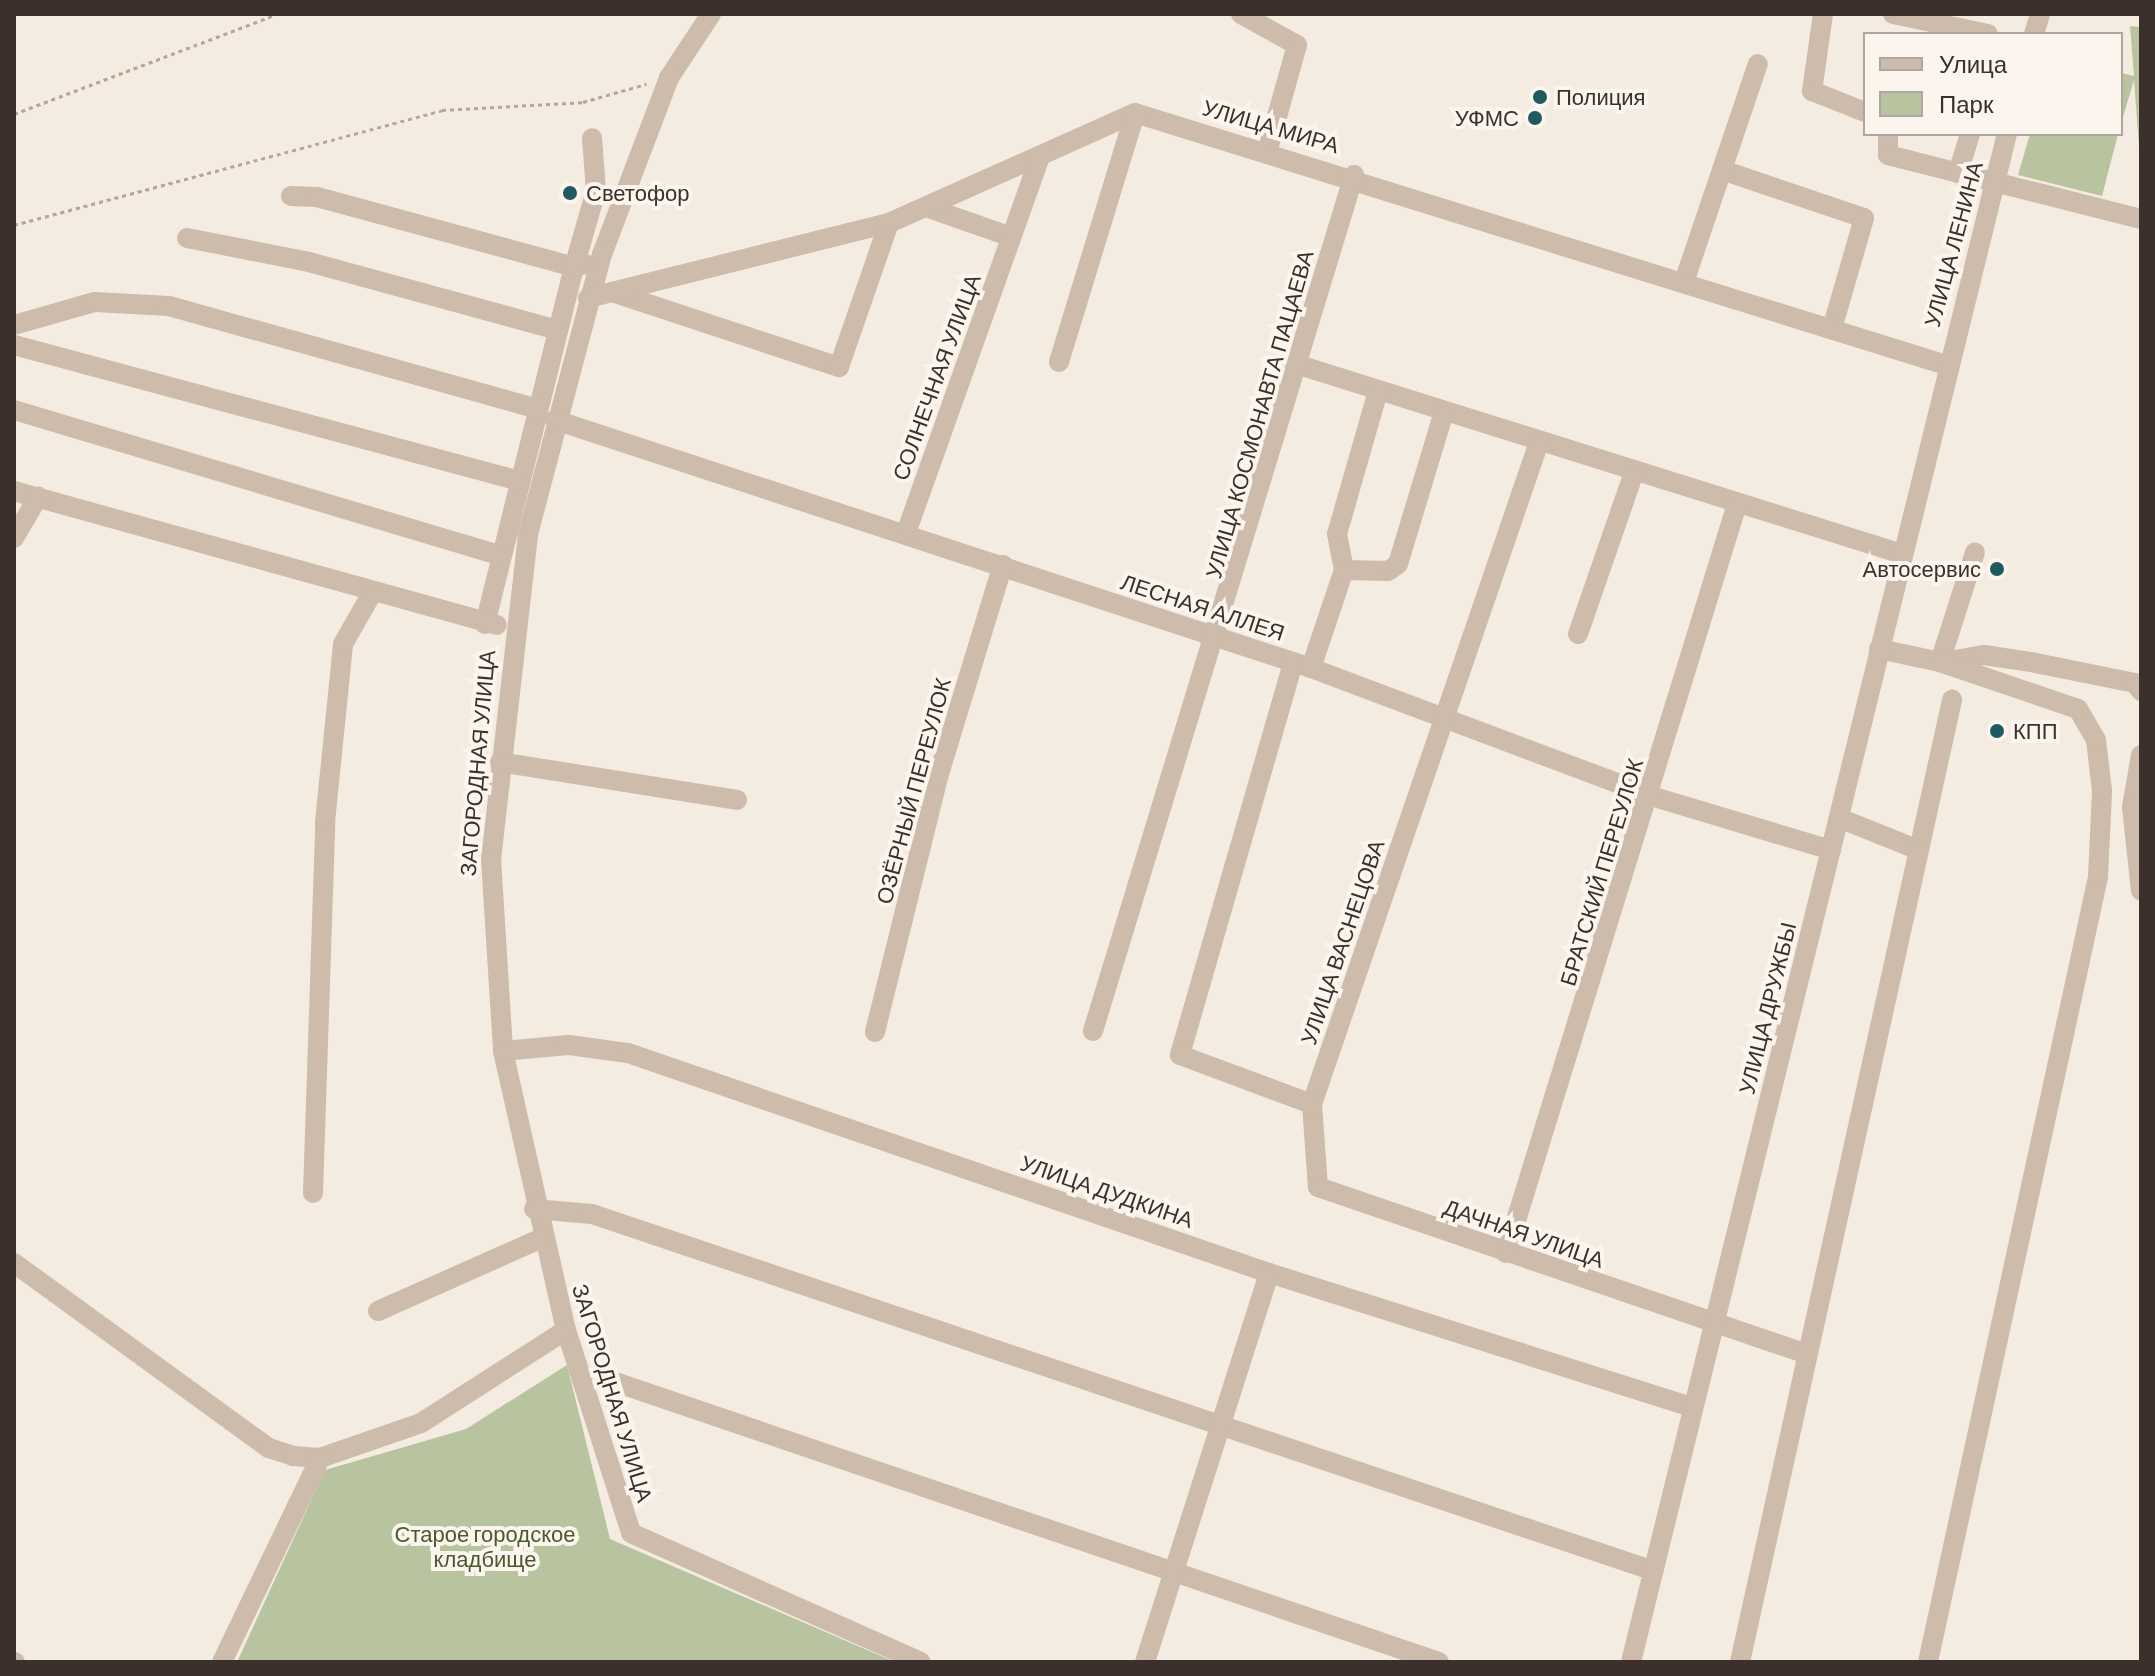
<!DOCTYPE html>
<html>
<head>
<meta charset="utf-8">
<style>
  body { margin:0 }
  #map { position:relative; width:2155px; height:1676px; overflow:hidden; background:#f4ebe1; font-family:Barlow,sans-serif }
  div>[style] { position:absolute }
  .green>* { inset:0; background:#b8c4a0 }
  .path>* { height:3px; margin-top:-1.5px; transform-origin:0; background:repeating-linear-gradient(90deg,#b9a596 0 4px,transparent 0 8px) }
  .minor>* { height:20px; margin:-10px; padding:0 10px; transform-origin:10px; border-radius:10px; background:#cdbbac }
  .dots>* { width:22px; height:22px; translate:-50% -50%; box-sizing:border-box; border:4px solid #fbf5ee; border-radius:50% }
  span { translate:-50% -50%; white-space:nowrap; text-align:center; line-height:1.15; -webkit-text-stroke:8px #fbf5ee; paint-order:stroke }
  .poi-label { font-size:22px; color:#3b302b }
  .left { translate:0 -50%; text-align:left }
  .right { translate:-100% -50%; text-align:right }
  .street-label { font-size:22px; color:#3b302b }
  .park-label { font-size:22px; color:#4a5a2e }
  .frame { position:absolute; inset:0; border:16px solid #3b302b; pointer-events:none }
  .legend { position:absolute; left:1863px; top:32px; width:260px; height:104px; box-sizing:border-box; background:#fbf5ee; border:2px solid #aea6a0; margin:0; padding:10px 14px; list-style:none; font-size:24px; color:#3b302b }
  .legend li { display:flex; align-items:center; gap:16px; height:40px }
  .legend b { width:40px; border:2px solid #aea6a0 }
</style>
</head>
<body>
<div id="map">
  <div class="green">
    <div style="clip-path:polygon(2130px 26px,2141px 27px,2141px 173px,2134px 80px,2121px 124px,2121px 73px,2134px 76px)"></div>
    <div style="clip-path:polygon(2030px 134px,2118px 134px,2102px 196px,2018px 175px)"></div>
    <div style="clip-path:polygon(567px 1365px,610px 1539px,895px 1662px,237px 1662px,325px 1470px,466px 1429px)"></div>
  </div>
  <div class="path">
    <div style="left:14px;top:114px;width:281px;rotate:-20.8deg"></div>
    <div style="left:14px;top:225px;width:443px;rotate:-15deg"></div>
    <div style="left:442px;top:110px;width:141px;rotate:-3.2deg"></div>
    <div style="left:583px;top:102px;width:66px;rotate:-15.9deg"></div>
  </div>
  <div class="minor">
    <div style="left:711px;top:14px;width:77px;rotate:123.3deg"></div>
    <div style="left:669px;top:78px;width:188px;rotate:110.8deg"></div>
    <div style="left:602px;top:254px;width:291px;rotate:104.8deg"></div>
    <div style="left:528px;top:535px;width:326px;rotate:96.5deg"></div>
    <div style="left:491px;top:859px;width:192px;rotate:86.4deg"></div>
    <div style="left:503px;top:1051px;width:286px;rotate:77.3deg"></div>
    <div style="left:566px;top:1330px;width:213px;rotate:72.2deg"></div>
    <div style="left:631px;top:1533px;width:317px;rotate:24deg"></div>
    <div style="left:1241px;top:14px;width:64px;rotate:29deg"></div>
    <div style="left:1297px;top:45px;width:108px;rotate:105.6deg"></div>
    <div style="left:1823px;top:14px;width:78px;rotate:98.1deg"></div>
    <div style="left:1812px;top:91px;width:57px;rotate:21.6deg"></div>
    <div style="left:1893px;top:14px;width:97px;rotate:11.9deg"></div>
    <div style="left:2034px;top:34px;width:21px;rotate:-73deg"></div>
    <div style="left:1888px;top:134px;width:21px;rotate:90deg"></div>
    <div style="left:1888px;top:155px;width:261px;rotate:14.2deg"></div>
    <div style="left:1722px;top:170px;width:150px;rotate:18.7deg"></div>
    <div style="left:1864px;top:218px;width:116px;rotate:106.1deg"></div>
    <div style="left:1958px;top:173px;width:41px;rotate:-72.9deg"></div>
    <div style="left:291px;top:196px;width:26px;rotate:2deg"></div>
    <div style="left:317px;top:197px;width:266px;rotate:15.2deg"></div>
    <div style="left:574px;top:267px;width:368px;rotate:104deg"></div>
    <div style="left:926px;top:207px;width:90px;rotate:19.4deg"></div>
    <div style="left:187px;top:238px;width:124px;rotate:11.1deg"></div>
    <div style="left:309px;top:262px;width:258px;rotate:15.3deg"></div>
    <div style="left:585px;top:264px;width:11px;rotate:165deg"></div>
    <div style="left:574px;top:267px;width:79px;rotate:-73.9deg"></div>
    <div style="left:596px;top:191px;width:53px;rotate:-94.3deg"></div>
    <div style="left:1684px;top:282px;width:230px;rotate:-71.3deg"></div>
    <div style="left:615px;top:293px;width:236px;rotate:18.3deg"></div>
    <div style="left:839px;top:367px;width:152px;rotate:-70.9deg"></div>
    <div style="left:588px;top:298px;width:310px;rotate:-14deg"></div>
    <div style="left:889px;top:223px;width:269px;rotate:-24.1deg"></div>
    <div style="left:1135px;top:113px;width:849px;rotate:17.26deg"></div>
    <div style="left:14px;top:325px;width:84px;rotate:-15.9deg"></div>
    <div style="left:95px;top:302px;width:74px;rotate:3.1deg"></div>
    <div style="left:169px;top:306px;width:383px;rotate:15.6deg"></div>
    <div style="left:14px;top:345px;width:524px;rotate:15.04deg"></div>
    <div style="left:1059px;top:362px;width:260px;rotate:-73deg"></div>
    <div style="left:1299px;top:365px;width:632px;rotate:17.4deg"></div>
    <div style="left:14px;top:410px;width:509px;rotate:16.66deg"></div>
    <div style="left:555px;top:420px;width:796px;rotate:18.16deg"></div>
    <div style="left:1311px;top:668px;width:363px;rotate:20.6deg"></div>
    <div style="left:1651px;top:796px;width:188px;rotate:16.7deg"></div>
    <div style="left:1539px;top:442px;width:700px;rotate:108.93deg"></div>
    <div style="left:1312px;top:1104px;width:83px;rotate:85.9deg"></div>
    <div style="left:1318px;top:1187px;width:517px;rotate:18.86deg"></div>
    <div style="left:14px;top:491px;width:501px;rotate:15.51deg"></div>
    <div style="left:906px;top:533px;width:400px;rotate:-70.4deg"></div>
    <div style="left:14px;top:538px;width:48px;rotate:-59.7deg"></div>
    <div style="left:1344px;top:570px;width:37px;rotate:-101deg"></div>
    <div style="left:1337px;top:534px;width:149px;rotate:-74deg"></div>
    <div style="left:1578px;top:634px;width:171px;rotate:-70.9deg"></div>
    <div style="left:1879px;top:649px;width:62px;rotate:12deg"></div>
    <div style="left:1940px;top:662px;width:115px;rotate:-72.3deg"></div>
    <div style="left:1944px;top:662px;width:41px;rotate:-9.9deg"></div>
    <div style="left:1984px;top:655px;width:48px;rotate:8.5deg"></div>
    <div style="left:2031px;top:662px;width:106px;rotate:11.4deg"></div>
    <div style="left:2135px;top:683px;width:10px;rotate:53deg"></div>
    <div style="left:1293px;top:663px;width:408px;rotate:106.1deg"></div>
    <div style="left:1180px;top:1055px;width:141px;rotate:20.4deg"></div>
    <div style="left:1311px;top:668px;width:103px;rotate:-71.4deg"></div>
    <div style="left:1344px;top:570px;width:44px;rotate:1.3deg"></div>
    <div style="left:1388px;top:571px;width:12px;rotate:-35deg"></div>
    <div style="left:1398px;top:564px;width:159px;rotate:-73.2deg"></div>
    <div style="left:2141px;top:755px;width:53px;rotate:99.8deg"></div>
    <div style="left:2132px;top:807px;width:84px;rotate:83.9deg"></div>
    <div style="left:500px;top:762px;width:240px;rotate:9.1deg"></div>
    <div style="left:1839px;top:818px;width:86px;rotate:21.8deg"></div>
    <div style="left:1919px;top:850px;width:154px;rotate:-77.6deg"></div>
    <div style="left:1093px;top:1031px;width:895px;rotate:-73.04deg"></div>
    <div style="left:875px;top:1032px;width:263px;rotate:-76.1deg"></div>
    <div style="left:938px;top:777px;width:222px;rotate:-73deg"></div>
    <div style="left:503px;top:1051px;width:66px;rotate:-5.2deg"></div>
    <div style="left:569px;top:1045px;width:60px;rotate:7.7deg"></div>
    <div style="left:628px;top:1053px;width:678px;rotate:18.94deg"></div>
    <div style="left:1269px;top:1273px;width:444px;rotate:17.6deg"></div>
    <div style="left:313px;top:1193px;width:371px;rotate:-88.1deg"></div>
    <div style="left:325px;top:822px;width:179px;rotate:-84.2deg"></div>
    <div style="left:343px;top:644px;width:56px;rotate:-60.3deg"></div>
    <div style="left:534px;top:1209px;width:58px;rotate:4.9deg"></div>
    <div style="left:592px;top:1214px;width:1120px;rotate:18.58deg"></div>
    <div style="left:1506px;top:1253px;width:784px;rotate:-72.86deg"></div>
    <div style="left:14px;top:1263px;width:315px;rotate:36deg"></div>
    <div style="left:269px;top:1448px;width:25px;rotate:18deg"></div>
    <div style="left:293px;top:1456px;width:27px;rotate:4deg"></div>
    <div style="left:320px;top:1458px;width:107px;rotate:-19.1deg"></div>
    <div style="left:421px;top:1423px;width:172px;rotate:-32.7deg"></div>
    <div style="left:378px;top:1311px;width:180px;rotate:-24deg"></div>
    <div style="left:618px;top:1383px;width:867px;rotate:18.77deg"></div>
    <div style="left:14px;top:1662px;width:1px"></div>
    <div style="left:222px;top:1662px;width:226px;rotate:-64.3deg"></div>
    <div style="left:1145px;top:1662px;width:408px;rotate:-72.3deg"></div>
    <div style="left:1631px;top:1662px;width:1574px;rotate:-76.18deg"></div>
    <div style="left:1740px;top:1662px;width:831px;rotate:-77.57deg"></div>
    <div style="left:1928px;top:1662px;width:803px;rotate:-77.78deg"></div>
    <div style="left:2098px;top:877px;width:86px;rotate:-87.3deg"></div>
    <div style="left:2102px;top:791px;width:51px;rotate:-96.7deg"></div>
    <div style="left:2096px;top:740px;width:36px;rotate:-120deg"></div>
    <div style="left:2078px;top:709px;width:146px;rotate:-161.2deg"></div>
  </div>
  <div class="dots">
    <div style="left:1540px;top:97px;background:#1f5a5e"></div>
    <div style="left:1535px;top:118px;background:#1f5a5e"></div>
    <div style="left:570px;top:193px;background:#1f5a5e"></div>
    <div style="left:1997px;top:569px;background:#1f5a5e"></div>
    <div style="left:1997px;top:731px;background:#1f5a5e"></div>
  </div>
  <div class="poi-label">
    <span class="left" style="left:1556px;top:97px">Полиция</span>
    <span class="right" style="left:1519px;top:118px">УФМС</span>
    <span class="left" style="left:586px;top:193px">Светофор</span>
    <span class="right" style="left:1981px;top:569px">Автосервис</span>
    <span class="left" style="left:2013px;top:731px">КПП</span>
  </div>
  <div class="street-label">
    <span style="left:1271px;top:126px;rotate:16deg">УЛИЦА МИРА</span>
    <span style="left:1953px;top:244px;rotate:-75deg">УЛИЦА ЛЕНИНА</span>
    <span style="left:936px;top:377px;rotate:-70deg">СОЛНЕЧНАЯ УЛИЦА</span>
    <span style="left:1259px;top:414px;rotate:-74deg">УЛИЦА КОСМОНАВТА ПАЦАЕВА</span>
    <span style="left:1203px;top:607px;rotate:18deg">ЛЕСНАЯ АЛЛЕЯ</span>
    <span style="left:477px;top:763px;rotate:-85deg">ЗАГОРОДНАЯ УЛИЦА</span>
    <span style="left:913px;top:791px;rotate:-75deg">ОЗЁРНЫЙ ПЕРЕУЛОК</span>
    <span style="left:1601px;top:872px;rotate:-73deg">БРАТСКИЙ ПЕРЕУЛОК</span>
    <span style="left:1342px;top:942px;rotate:-71deg">УЛИЦА ВАСНЕЦОВА</span>
    <span style="left:1767px;top:1008px;rotate:-76deg">УЛИЦА ДРУЖБЫ</span>
    <span style="left:1107px;top:1191px;rotate:19deg">УЛИЦА ДУДКИНА</span>
    <span style="left:1524px;top:1233px;rotate:19deg">ДАЧНАЯ УЛИЦА</span>
    <span style="left:613px;top:1393px;rotate:73deg">ЗАГОРОДНАЯ УЛИЦА</span>
  </div>
  <div class="park-label">
    <span style="left:485px;top:1546px">Старое городское<br>кладбище</span>
  </div>
  <div class="frame"></div>
  <ul class="legend">
  <li><b style="height:10px;background:#cdbbac"></b>Улица</li>
  <li><b style="height:22px;background:#b8c4a0"></b>Парк</li>
  </ul>
</div>
</body>
</html>
